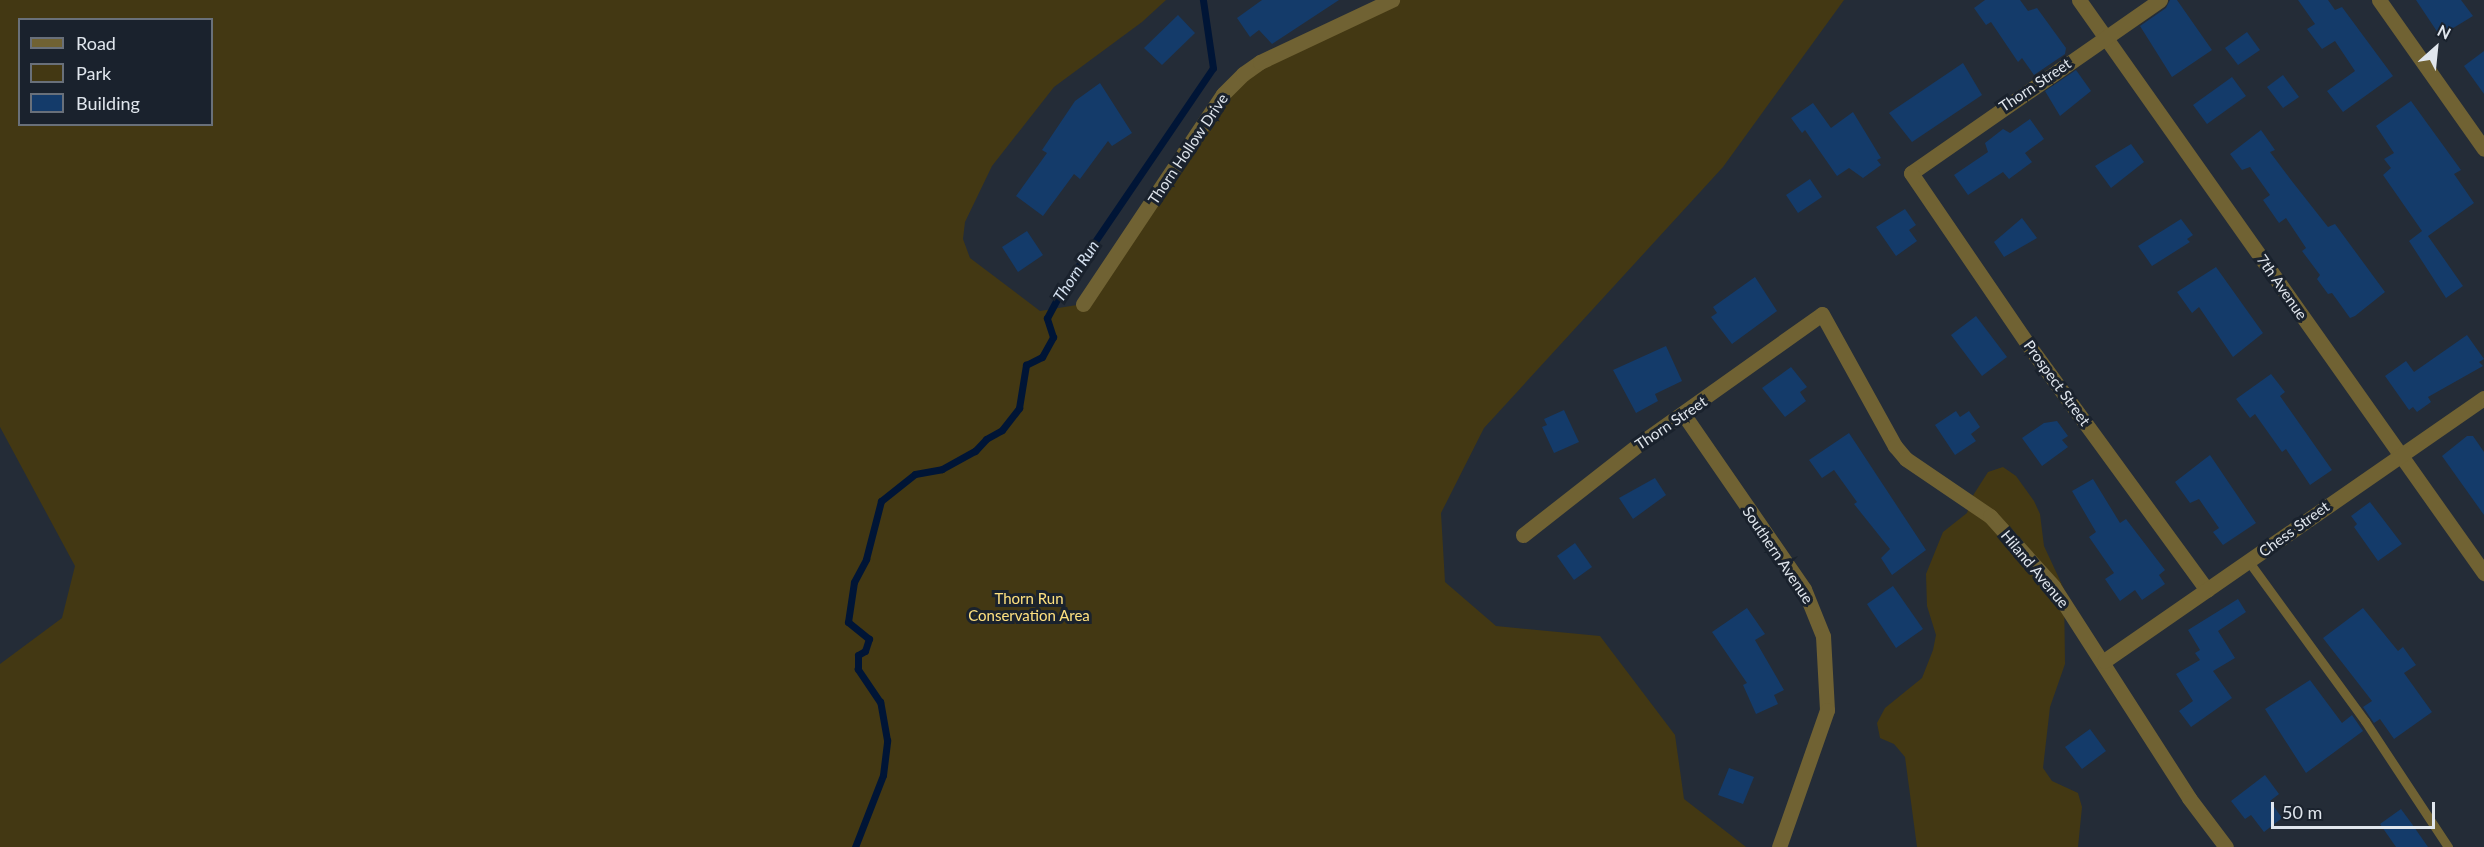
<!DOCTYPE html>
<html>
<head>
<meta charset="utf-8">
<style>
  body { margin:0 }
  #map { position:relative; width:2484px; height:847px; overflow:hidden; background:#242c37; font-family:Lato,sans-serif }
  div>[style] { position:absolute }
  .green>* { inset:0; background:#433813 }
  .stream>* { height:7px; margin:-3.5px; padding:0 3.5px; transform-origin:3.5px; border-radius:3.5px; background:#001536 }
  .building>* { inset:0; background:#143b6a }
  .service>* { height:9px; margin:-4.5px; padding:0 4.5px; transform-origin:4.5px; border-radius:4.5px; background:#706233 }
  .minor>* { height:15px; margin:-7.5px; padding:0 7.5px; transform-origin:7.5px; border-radius:7.5px; background:#706233 }
  span { translate:-50% -50%; white-space:nowrap; text-align:center; line-height:1.15; -webkit-text-stroke:6px #1a222d; paint-order:stroke }
  .street-label { font-size:15px; color:#e0e6ed }
  .park-label { font-size:15px; color:#ffe17f }
  .water-label { font-size:16px; color:#d7e3f2; font-style:italic }
  .legend { position:absolute; left:18px; top:18px; width:195px; height:108px; box-sizing:border-box; background:#1a222d; border:2px solid #69707a; margin:0; padding:8px 10px; list-style:none; font-size:18px; color:#e0e6ed }
  .legend li { display:flex; align-items:center; gap:12px; height:30px }
  .legend b { width:30px; border:2px solid #69707a }
  .north { position:absolute; left:2406px; top:18px; width:60px; height:60px; -webkit-text-stroke:4px #1a222d; paint-order:stroke; rotate:27deg; font-size:16px; font-weight:700; line-height:24px; text-align:center; color:#e0e6ed }
  .north::after { content:''; display:block; margin:auto; width:21px; height:27px; background:#e0e6ed; clip-path:polygon(50% 0,100% 100%,50% 72%,0 100%) }
  .scale { position:absolute; left:2271px; top:802px; width:164px; height:27px; box-sizing:border-box; border:3px solid #e0e6ed; border-top:0; padding-left:8px; font-size:18px; line-height:21px; white-space:nowrap; color:#e0e6ed; -webkit-text-stroke:4px #1a222d; paint-order:stroke }
</style>
</head>
<body>
<div id="map">
  <div class="green">
    <div style="clip-path:polygon(evenodd,0 0,1166px 0,1142px 22px,1054px 87px,992px 166px,965px 222px,963px 239px,970px 258px,1040px 311px,1083px 304px,1243px 74px,1392px 0,1844px 0,1723px 167px,1484px 428px,1441px 513px,1445px 582px,1496px 626px,1600px 636px,1675px 735px,1684px 799px,1746px 847px,0 847px,0 664px,62px 618px,75px 566px,0 427px,0 0,20px 20px,212px 20px,212px 124px,20px 124px,20px 20px)"></div>
    <div style="clip-path:polygon(2003px 467px,2016px 476px,2034px 501px,2040px 514px,2044px 546px,2064px 589px,2065px 664px,2050px 707px,2043px 768px,2052px 781px,2078px 793px,2082px 807px,2078px 847px,1917px 847px,1905px 757px,1894px 744px,1880px 738px,1877px 723px,1885px 708px,1922px 678px,1933px 650px,1936px 635px,1927px 606px,1926px 574px,1943px 532px,1967px 513px,1972px 497px,1988px 472px)"></div>
  </div>
  <div class="stream">
    <div style="left:855px;top:847px;width:77px;rotate:-68.7deg"></div>
    <div style="left:883px;top:775px;width:35px;rotate:-83deg"></div>
    <div style="left:887px;top:740px;width:39px;rotate:-100deg"></div>
    <div style="left:880px;top:702px;width:40px;rotate:-124deg"></div>
    <div style="left:858px;top:669px;width:14px;rotate:-90deg"></div>
    <div style="left:858px;top:655px;width:8px;rotate:-30deg"></div>
    <div style="left:865px;top:651px;width:13px;rotate:-72deg"></div>
    <div style="left:869px;top:639px;width:27px;rotate:-141deg"></div>
    <div style="left:848px;top:622px;width:40px;rotate:-81.5deg"></div>
    <div style="left:854px;top:582px;width:26px;rotate:-62deg"></div>
    <div style="left:866px;top:559px;width:60px;rotate:-75.5deg"></div>
    <div style="left:881px;top:501px;width:43px;rotate:-38.5deg"></div>
    <div style="left:915px;top:474px;width:27px;rotate:-10deg"></div>
    <div style="left:942px;top:469px;width:38px;rotate:-29deg"></div>
    <div style="left:975px;top:451px;width:16px;rotate:-47deg"></div>
    <div style="left:986px;top:439px;width:18px;rotate:-29deg"></div>
    <div style="left:1002px;top:430px;width:28px;rotate:-52deg"></div>
    <div style="left:1019px;top:408px;width:44px;rotate:-80.8deg"></div>
    <div style="left:1026px;top:365px;width:18px;rotate:-27deg"></div>
    <div style="left:1042px;top:357px;width:23px;rotate:-61deg"></div>
    <div style="left:1053px;top:337px;width:20px;rotate:-108deg"></div>
    <div style="left:1047px;top:318px;width:32px;rotate:-62deg"></div>
    <div style="left:1062px;top:290px;width:268px;rotate:-55.8deg"></div>
    <div style="left:1213px;top:68px;width:69px;rotate:-98.4deg"></div>
  </div>
  <div class="building">
    <div style="clip-path:polygon(1262px 0,1339px 0,1272px 44px,1259px 30px,1250px 37px,1237px 18px)"></div>
    <div style="clip-path:polygon(1985px 0,2020px 0,2028px 11px,2037px 8px,2066px 48px,2065px 54px,2034px 75px,2022px 58px,2018px 62px,1991px 22px,1986px 25px,1974px 8px)"></div>
    <div style="clip-path:polygon(2170px 0,2177px 0,2212px 50px,2172px 77px,2140px 26px,2166px 8px)"></div>
    <div style="clip-path:polygon(2298px 0,2328px 0,2335px 10px,2342px 7px,2393px 76px,2343px 112px,2327px 91px,2355px 71px,2335px 41px,2322px 49px,2307px 29px,2315px 24px)"></div>
    <div style="clip-path:polygon(2416px 0,2461px 0,2473px 16px,2440px 36px)"></div>
    <div style="clip-path:polygon(1178px 15px,1195px 33px,1162px 65px,1144px 48px)"></div>
    <div style="clip-path:polygon(2247px 32px,2260px 50px,2238px 65px,2225px 48px)"></div>
    <div style="clip-path:polygon(2484px 51px,2484px 94px,2464px 66px)"></div>
    <div style="clip-path:polygon(1963px 63px,1982px 95px,1912px 142px,1889px 113px)"></div>
    <div style="clip-path:polygon(2076px 70px,2091px 91px,2060px 116px,2045px 91px)"></div>
    <div style="clip-path:polygon(2283px 75px,2299px 97px,2283px 108px,2267px 87px)"></div>
    <div style="clip-path:polygon(2232px 77px,2246px 96px,2207px 124px,2193px 105px)"></div>
    <div style="clip-path:polygon(1100px 83px,1132px 133px,1112px 146px,1108px 141px,1080px 179px,1074px 174px,1043px 216px,1016px 196px,1047px 153px,1042px 150px,1075px 101px)"></div>
    <div style="clip-path:polygon(2411px 101px,2461px 170px,2454px 174px,2474px 203px,2428px 236px,2463px 286px,2446px 298px,2409px 241px,2422px 231px,2383px 175px,2391px 168px,2384px 159px,2394px 153px,2376px 126px)"></div>
    <div style="clip-path:polygon(1813px 103px,1831px 128px,1853px 112px,1881px 158px,1877px 160px,1881px 165px,1863px 178px,1849px 168px,1837px 176px,1805px 130px,1802px 133px,1791px 118px)"></div>
    <div style="clip-path:polygon(2030px 119px,2044px 139px,2025px 153px,2032px 162px,2009px 179px,2003px 172px,1968px 195px,1954px 175px,1988px 152px,1985px 143px,2003px 129px,2010px 133px)"></div>
    <div style="clip-path:polygon(2261px 130px,2275px 150px,2270px 152px,2291px 180px,2328px 227px,2335px 224px,2385px 292px,2355px 316px,2350px 318px,2332px 293px,2328px 294px,2317px 279px,2320px 275px,2302px 251px,2306px 248px,2286px 218px,2279px 223px,2263px 200px,2270px 195px,2250px 167px,2242px 170px,2230px 154px)"></div>
    <div style="clip-path:polygon(2131px 144px,2144px 162px,2111px 188px,2095px 166px)"></div>
    <div style="clip-path:polygon(1810px 179px,1822px 197px,1798px 213px,1786px 195px)"></div>
    <div style="clip-path:polygon(1905px 209px,1916px 225px,1909px 230px,1917px 241px,1896px 256px,1876px 227px)"></div>
    <div style="clip-path:polygon(2022px 218px,2037px 238px,2004px 257px,1994px 242px)"></div>
    <div style="clip-path:polygon(2181px 219px,2193px 235px,2187px 239px,2190px 242px,2152px 266px,2138px 246px)"></div>
    <div style="clip-path:polygon(1027px 231px,1043px 255px,1018px 272px,1002px 247px)"></div>
    <div style="clip-path:polygon(2216px 267px,2263px 333px,2233px 357px,2199px 307px,2192px 313px,2177px 292px)"></div>
    <div style="clip-path:polygon(1755px 277px,1777px 311px,1732px 344px,1711px 317px,1717px 313px,1713px 307px)"></div>
    <div style="clip-path:polygon(1976px 316px,2007px 357px,1982px 376px,1951px 335px)"></div>
    <div style="clip-path:polygon(2467px 335px,2484px 359px,2479px 362px,2483px 366px,2428px 397px,2431px 402px,2417px 412px,2413px 407px,2409px 410px,2385px 376px,2406px 361px,2414px 372px)"></div>
    <div style="clip-path:polygon(1666px 346px,1682px 381px,1655px 394px,1658px 401px,1636px 413px,1613px 370px)"></div>
    <div style="clip-path:polygon(1791px 367px,1807px 387px,1800px 392px,1806px 401px,1785px 417px,1762px 388px)"></div>
    <div style="clip-path:polygon(2271px 374px,2285px 392px,2280px 396px,2332px 470px,2310px 485px,2286px 449px,2282px 452px,2255px 414px,2250px 418px,2236px 399px)"></div>
    <div style="clip-path:polygon(1564px 410px,1579px 442px,1554px 453px,1542px 427px,1547px 425px,1544px 419px)"></div>
    <div style="clip-path:polygon(1956px 411px,1960px 417px,1969px 411px,1980px 427px,1971px 434px,1976px 441px,1955px 455px,1935px 425px)"></div>
    <div style="clip-path:polygon(2057px 421px,2068px 436px,2062px 440px,2068px 447px,2042px 466px,2022px 438px,2044px 423px)"></div>
    <div style="clip-path:polygon(1849px 433px,1926px 550px,1892px 575px,1881px 558px,1890px 549px,1854px 504px,1857px 502px,1834px 470px,1822px 478px,1809px 460px)"></div>
    <div style="clip-path:polygon(2467px 436px,2473px 436px,2484px 452px,2484px 515px,2442px 456px)"></div>
    <div style="clip-path:polygon(2210px 455px,2256px 523px,2223px 545px,2213px 532px,2219px 528px,2199px 499px,2190px 503px,2175px 482px)"></div>
    <div style="clip-path:polygon(1655px 478px,1666px 495px,1633px 519px,1619px 498px)"></div>
    <div style="clip-path:polygon(2093px 479px,2120px 523px,2126px 519px,2165px 570px,2159px 575px,2165px 584px,2142px 600px,2135px 590px,2120px 601px,2105px 579px,2114px 573px,2089px 537px,2096px 532px,2072px 491px)"></div>
    <div style="clip-path:polygon(2370px 502px,2402px 544px,2378px 561px,2354px 527px,2357px 524px,2351px 516px)"></div>
    <div style="clip-path:polygon(1575px 543px,1592px 567px,1574px 580px,1557px 556px)"></div>
    <div style="clip-path:polygon(1893px 586px,1923px 629px,1896px 648px,1867px 604px)"></div>
    <div style="clip-path:polygon(2238px 599px,2246px 612px,2218px 631px,2235px 658px,2213px 671px,2232px 698px,2191px 727px,2179px 711px,2193px 701px,2176px 674px,2200px 660px,2195px 653px,2200px 650px,2188px 630px)"></div>
    <div style="clip-path:polygon(1747px 608px,1765px 634px,1755px 640px,1784px 690px,1774px 695px,1778px 704px,1756px 714px,1743px 685px,1747px 683px,1712px 632px)"></div>
    <div style="clip-path:polygon(2363px 608px,2398px 651px,2403px 647px,2416px 665px,2404px 673px,2432px 712px,2394px 739px,2380px 719px,2374px 723px,2363px 707px,2372px 701px,2323px 638px)"></div>
    <div style="clip-path:polygon(2310px 680px,2342px 723px,2352px 715px,2363px 731px,2306px 773px,2265px 709px)"></div>
    <div style="clip-path:polygon(2090px 729px,2106px 751px,2082px 769px,2065px 747px)"></div>
    <div style="clip-path:polygon(1729px 768px,1754px 777px,1743px 804px,1718px 795px)"></div>
    <div style="clip-path:polygon(2265px 775px,2279px 794px,2270px 801px,2282px 818px,2264px 832px,2251px 815px,2245px 819px,2231px 801px)"></div>
    <div style="clip-path:polygon(2401px 809px,2412px 824px,2428px 847px,2396px 847px,2380px 824px)"></div>
  </div>
  <div class="service">
    <div style="left:2249px;top:562px;width:197px;rotate:53.9deg"></div>
    <div style="left:2365px;top:721px;width:151px;rotate:56.6deg"></div>
  </div>
  <div class="minor">
    <div style="left:2079px;top:0;width:702px;rotate:54.75deg"></div>
    <div style="left:2160px;top:0;width:303px;rotate:145.2deg"></div>
    <div style="left:1911px;top:173px;width:209px;rotate:55.7deg"></div>
    <div style="left:2029px;top:346px;width:302px;rotate:53.9deg"></div>
    <div style="left:2379px;top:0;width:182px;rotate:54.8deg"></div>
    <div style="left:1083px;top:304px;width:252px;rotate:-56.3deg"></div>
    <div style="left:1223px;top:94px;width:28px;rotate:-45deg"></div>
    <div style="left:1243px;top:74px;width:21px;rotate:-35deg"></div>
    <div style="left:1260px;top:62px;width:146px;rotate:-25.2deg"></div>
    <div style="left:1684px;top:415px;width:211px;rotate:55.4deg"></div>
    <div style="left:1804px;top:589px;width:51px;rotate:68deg"></div>
    <div style="left:1823px;top:636px;width:74px;rotate:86.9deg"></div>
    <div style="left:1827px;top:710px;width:145px;rotate:109.3deg"></div>
    <div style="left:1523px;top:535px;width:147px;rotate:-38.1deg"></div>
    <div style="left:1639px;top:444px;width:224px;rotate:-35.4deg"></div>
    <div style="left:1822px;top:314px;width:151px;rotate:61.1deg"></div>
    <div style="left:1895px;top:446px;width:17px;rotate:50deg"></div>
    <div style="left:1906px;top:459px;width:102px;rotate:34.2deg"></div>
    <div style="left:1990px;top:516px;width:94px;rotate:48deg"></div>
    <div style="left:2053px;top:586px;width:252px;rotate:57.3deg"></div>
    <div style="left:2189px;top:798px;width:61px;rotate:52.9deg"></div>
    <div style="left:2104px;top:661px;width:462px;rotate:-34.7deg"></div>
  </div>
  <div class="street-label">
    <span style="left:2035px;top:85px;rotate:-34deg">Thorn Street</span>
    <span style="left:1188px;top:149px;rotate:-56deg">Thorn Hollow Drive</span>
    <span style="left:2282px;top:287px;rotate:55deg">7th Avenue</span>
    <span style="left:2057px;top:383px;rotate:54deg">Prospect Street</span>
    <span style="left:1671px;top:423px;rotate:-34deg">Thorn Street</span>
    <span style="left:2294px;top:529px;rotate:-36deg">Chess Street</span>
    <span style="left:1778px;top:555px;rotate:56deg">Southern Avenue</span>
    <span style="left:2035px;top:569px;rotate:50deg">Hiland Avenue</span>
  </div>
  <div class="park-label">
    <span style="left:1029px;top:607px">Thorn Run<br>Conservation Area</span>
  </div>
  <div class="water-label">
    <span style="left:1076px;top:271px;rotate:-57deg">Thorn Run</span>
  </div>
  <ul class="legend">
  <li><b style="height:8px;background:#706233"></b>Road</li>
  <li><b style="height:16px;background:#433813"></b>Park</li>
  <li><b style="height:16px;background:#143b6a"></b>Building</li>
  </ul>
  <div class="north">N</div>
  <div class="scale">50 m</div>
</div>
</body>
</html>
